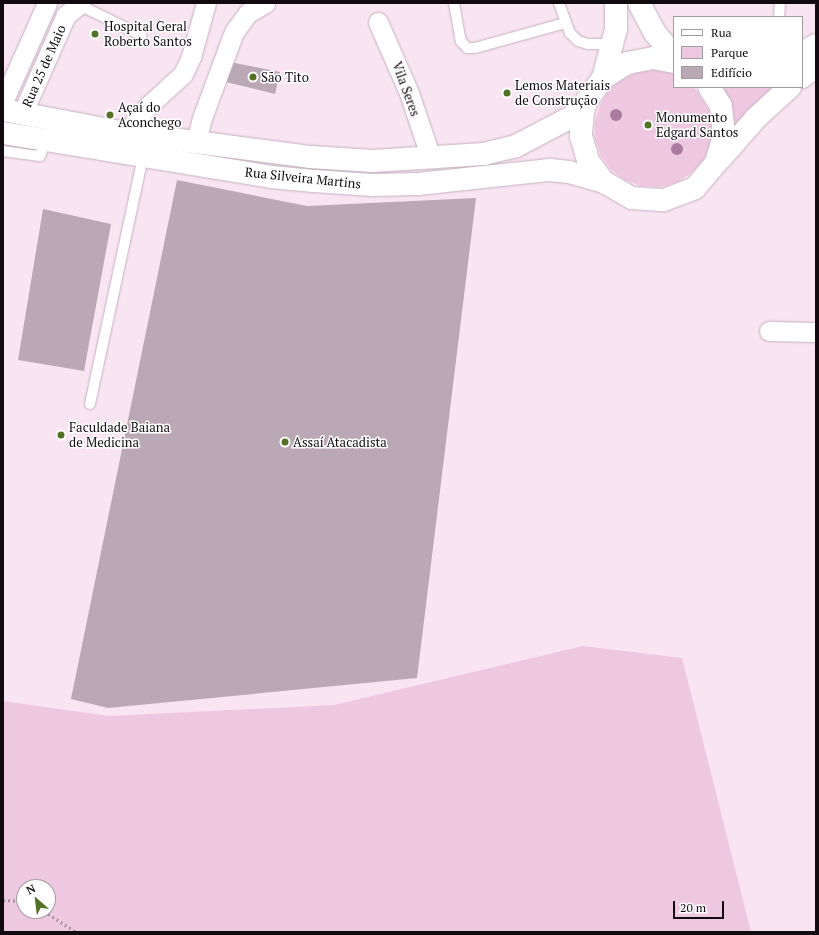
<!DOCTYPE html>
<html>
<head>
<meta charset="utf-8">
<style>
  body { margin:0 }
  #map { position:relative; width:819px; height:935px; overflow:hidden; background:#f9e5f2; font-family:"PT Serif",serif }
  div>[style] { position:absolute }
  .green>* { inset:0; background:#eec8e1 }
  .building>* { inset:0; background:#bba8b5 }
  .path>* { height:2.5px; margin-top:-1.25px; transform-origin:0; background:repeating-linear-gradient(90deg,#a2939d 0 2px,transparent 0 5px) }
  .roads { filter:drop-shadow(0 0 1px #c5b2bf) drop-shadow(0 0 1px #c5b2bf) }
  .service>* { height:10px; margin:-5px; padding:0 5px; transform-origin:5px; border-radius:5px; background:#fff }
  .minor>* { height:19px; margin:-9.5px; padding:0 9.5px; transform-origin:9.5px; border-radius:9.5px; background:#fff }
  .secondary>* { height:22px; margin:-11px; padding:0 11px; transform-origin:11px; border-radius:11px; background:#fff }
  .trees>* { width:12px; height:12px; margin:-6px; border-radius:50%; background:#aa7b9e }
  .dots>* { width:11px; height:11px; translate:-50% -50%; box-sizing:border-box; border:2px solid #fff; border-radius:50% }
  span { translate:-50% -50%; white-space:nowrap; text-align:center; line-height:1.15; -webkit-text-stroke:3px #fff; paint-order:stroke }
  .poi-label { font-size:13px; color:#110b0f }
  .left { translate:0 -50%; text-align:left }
  .street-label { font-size:13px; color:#110b0f }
  .frame { position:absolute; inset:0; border:4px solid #110b0f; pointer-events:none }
  .legend { position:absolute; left:673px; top:16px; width:130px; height:72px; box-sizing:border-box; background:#fff; border:1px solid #a09d9f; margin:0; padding:5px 7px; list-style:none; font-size:12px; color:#110b0f }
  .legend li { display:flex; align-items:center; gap:8px; height:20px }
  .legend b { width:20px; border:1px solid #a09d9f }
  .north { position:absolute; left:16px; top:879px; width:40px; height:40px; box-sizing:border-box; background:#fff; border:1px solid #a09d9f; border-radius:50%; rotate:332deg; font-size:11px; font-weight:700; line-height:16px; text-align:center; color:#110b0f }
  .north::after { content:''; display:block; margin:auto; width:14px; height:18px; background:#537127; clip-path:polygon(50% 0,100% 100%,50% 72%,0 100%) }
  .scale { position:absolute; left:673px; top:901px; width:51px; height:18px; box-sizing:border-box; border:2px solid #110b0f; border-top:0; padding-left:5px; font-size:12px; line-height:14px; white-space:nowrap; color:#110b0f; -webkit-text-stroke:3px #fff; paint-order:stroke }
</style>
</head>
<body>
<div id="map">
  <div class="green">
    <div style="clip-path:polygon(656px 70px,674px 74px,674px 87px,694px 87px,709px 110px,712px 127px,710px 145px,703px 161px,691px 173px,676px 183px,659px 187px,641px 186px,625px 180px,611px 170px,601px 156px,595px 139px,595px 122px,600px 105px,609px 90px,623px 79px,639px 72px)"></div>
    <div style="clip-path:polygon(721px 87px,777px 87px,737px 129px,730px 105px)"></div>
    <div style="clip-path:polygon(evenodd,583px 646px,682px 658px,751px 932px,3px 932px,3px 701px,109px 716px,334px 705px,583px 646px,24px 887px,48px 887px,48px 911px,24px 911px,24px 887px)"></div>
  </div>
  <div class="building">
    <div style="clip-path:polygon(230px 62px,280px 72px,275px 94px,226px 82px)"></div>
    <div style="clip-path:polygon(177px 180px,307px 206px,476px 198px,417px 678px,108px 708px,71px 699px)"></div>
    <div style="clip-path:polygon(43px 209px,111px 224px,84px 371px,18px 360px)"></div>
  </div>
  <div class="path">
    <div style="left:3px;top:900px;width:21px;rotate:3deg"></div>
    <div style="left:44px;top:911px;width:38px;rotate:33deg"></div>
  </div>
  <div class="roads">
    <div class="service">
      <div style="left:454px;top:3px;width:39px;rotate:80deg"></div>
      <div style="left:461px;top:41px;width:9px;rotate:49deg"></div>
      <div style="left:467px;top:48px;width:8px"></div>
      <div style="left:475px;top:48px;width:93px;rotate:-15.5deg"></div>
      <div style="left:559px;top:3px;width:32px;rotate:70deg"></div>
      <div style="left:570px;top:33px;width:11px;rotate:45deg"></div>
      <div style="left:578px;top:41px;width:10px;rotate:17deg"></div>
      <div style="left:588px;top:44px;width:26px"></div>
      <div style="left:79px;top:5px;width:69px;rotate:25.8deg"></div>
      <div style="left:779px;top:17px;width:14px;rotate:-86deg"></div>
      <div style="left:3px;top:151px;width:37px;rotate:8deg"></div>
      <div style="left:40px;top:156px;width:17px;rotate:-69deg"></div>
      <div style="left:90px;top:404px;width:254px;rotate:-77.9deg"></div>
    </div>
    <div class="minor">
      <div style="left:378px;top:22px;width:77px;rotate:66.4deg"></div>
      <div style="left:409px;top:93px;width:69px;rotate:71.3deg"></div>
      <div style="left:3px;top:102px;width:108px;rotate:-66deg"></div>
      <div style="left:23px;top:112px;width:106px;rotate:-66.1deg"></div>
      <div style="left:66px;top:15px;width:19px;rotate:-39deg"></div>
      <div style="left:126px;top:133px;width:35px;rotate:-51deg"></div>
      <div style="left:148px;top:106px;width:47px;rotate:-42.4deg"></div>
      <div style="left:183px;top:74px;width:19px;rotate:-65deg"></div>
      <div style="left:191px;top:57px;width:56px;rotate:-74.5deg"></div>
      <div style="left:196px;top:142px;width:25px;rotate:-76deg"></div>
      <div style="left:202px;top:118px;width:92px;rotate:-69.6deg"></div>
      <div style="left:234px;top:32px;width:24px;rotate:-54deg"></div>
      <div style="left:248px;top:13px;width:20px;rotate:-30deg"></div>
      <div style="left:769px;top:331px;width:47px;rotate:1.2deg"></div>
    </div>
    <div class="secondary">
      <div style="left:639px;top:3px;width:34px;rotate:62deg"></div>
      <div style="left:655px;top:33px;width:30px;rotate:50deg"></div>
      <div style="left:802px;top:53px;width:16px;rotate:-30deg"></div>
      <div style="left:674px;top:62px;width:21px;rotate:-169deg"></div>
      <div style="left:653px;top:58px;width:26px;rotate:169deg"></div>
      <div style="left:627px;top:63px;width:28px;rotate:148deg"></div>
      <div style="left:603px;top:78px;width:27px;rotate:126deg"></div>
      <div style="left:587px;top:100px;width:12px;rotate:110deg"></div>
      <div style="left:583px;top:111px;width:25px;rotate:95deg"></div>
      <div style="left:581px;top:136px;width:26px;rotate:74deg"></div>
      <div style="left:588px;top:161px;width:26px;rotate:53deg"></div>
      <div style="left:604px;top:182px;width:32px;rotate:30deg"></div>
      <div style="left:632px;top:198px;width:32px;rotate:4deg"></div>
      <div style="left:664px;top:200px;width:33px;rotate:-21deg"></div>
      <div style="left:695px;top:188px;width:33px;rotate:-50deg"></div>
      <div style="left:716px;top:163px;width:29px;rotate:-74deg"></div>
      <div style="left:724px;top:135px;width:29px;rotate:-96deg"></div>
      <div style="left:721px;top:106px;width:22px;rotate:-122deg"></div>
      <div style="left:802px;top:77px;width:18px;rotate:-38deg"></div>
      <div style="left:603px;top:78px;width:51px;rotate:-75.1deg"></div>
      <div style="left:616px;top:29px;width:26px;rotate:-90deg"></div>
      <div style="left:3px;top:110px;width:125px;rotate:10.6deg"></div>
      <div style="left:126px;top:133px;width:187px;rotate:7.4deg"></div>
      <div style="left:311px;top:157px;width:62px;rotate:3.7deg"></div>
      <div style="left:373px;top:161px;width:111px;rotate:-3.6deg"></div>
      <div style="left:484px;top:154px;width:33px;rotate:-14deg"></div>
      <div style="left:516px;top:146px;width:76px;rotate:-27.6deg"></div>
      <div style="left:3px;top:133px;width:272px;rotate:9.3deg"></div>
      <div style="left:271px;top:177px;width:43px;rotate:5.3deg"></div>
      <div style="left:314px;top:181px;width:59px;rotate:3.9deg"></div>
      <div style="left:373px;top:185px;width:45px;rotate:-1.3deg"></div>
      <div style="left:418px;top:184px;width:133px;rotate:-6.1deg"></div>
      <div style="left:550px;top:170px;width:19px;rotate:6deg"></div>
      <div style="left:569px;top:172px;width:36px;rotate:16deg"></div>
      <div style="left:721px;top:158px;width:53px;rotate:-48.8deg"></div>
      <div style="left:756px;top:118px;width:46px;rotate:-42.4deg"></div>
    </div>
  </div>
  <div class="trees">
    <div style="left:616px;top:115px"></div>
    <div style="left:677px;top:149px"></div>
  </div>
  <div class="dots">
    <div style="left:95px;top:34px;background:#537127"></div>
    <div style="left:253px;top:77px;background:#537127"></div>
    <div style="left:507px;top:93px;background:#537127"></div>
    <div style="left:110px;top:115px;background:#537127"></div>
    <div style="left:648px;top:125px;background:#537127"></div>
    <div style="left:61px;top:435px;background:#537127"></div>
    <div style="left:285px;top:442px;background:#537127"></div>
  </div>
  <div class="poi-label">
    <span class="left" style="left:104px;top:34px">Hospital Geral<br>Roberto Santos</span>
    <span class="left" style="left:261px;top:77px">São Tito</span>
    <span class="left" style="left:515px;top:93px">Lemos Materiais<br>de Construção</span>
    <span class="left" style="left:118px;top:115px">Açaí do<br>Aconchego</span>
    <span class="left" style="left:656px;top:125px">Monumento<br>Edgard Santos</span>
    <span class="left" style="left:69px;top:435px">Faculdade Baiana<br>de Medicina</span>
    <span class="left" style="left:293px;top:442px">Assaí Atacadista</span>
  </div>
  <div class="street-label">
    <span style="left:44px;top:66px;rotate:-66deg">Rua 25 de Maio</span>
    <span style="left:406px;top:89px;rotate:70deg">Vila Seres</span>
    <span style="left:303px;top:178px;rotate:6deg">Rua Silveira Martins</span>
  </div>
  <div class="frame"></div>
  <ul class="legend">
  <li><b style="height:5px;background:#fff"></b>Rua</li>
  <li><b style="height:11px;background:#eec8e1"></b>Parque</li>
  <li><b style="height:11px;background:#bba8b5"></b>Edifício</li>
  </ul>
  <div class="north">N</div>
  <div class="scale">20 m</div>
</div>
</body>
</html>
